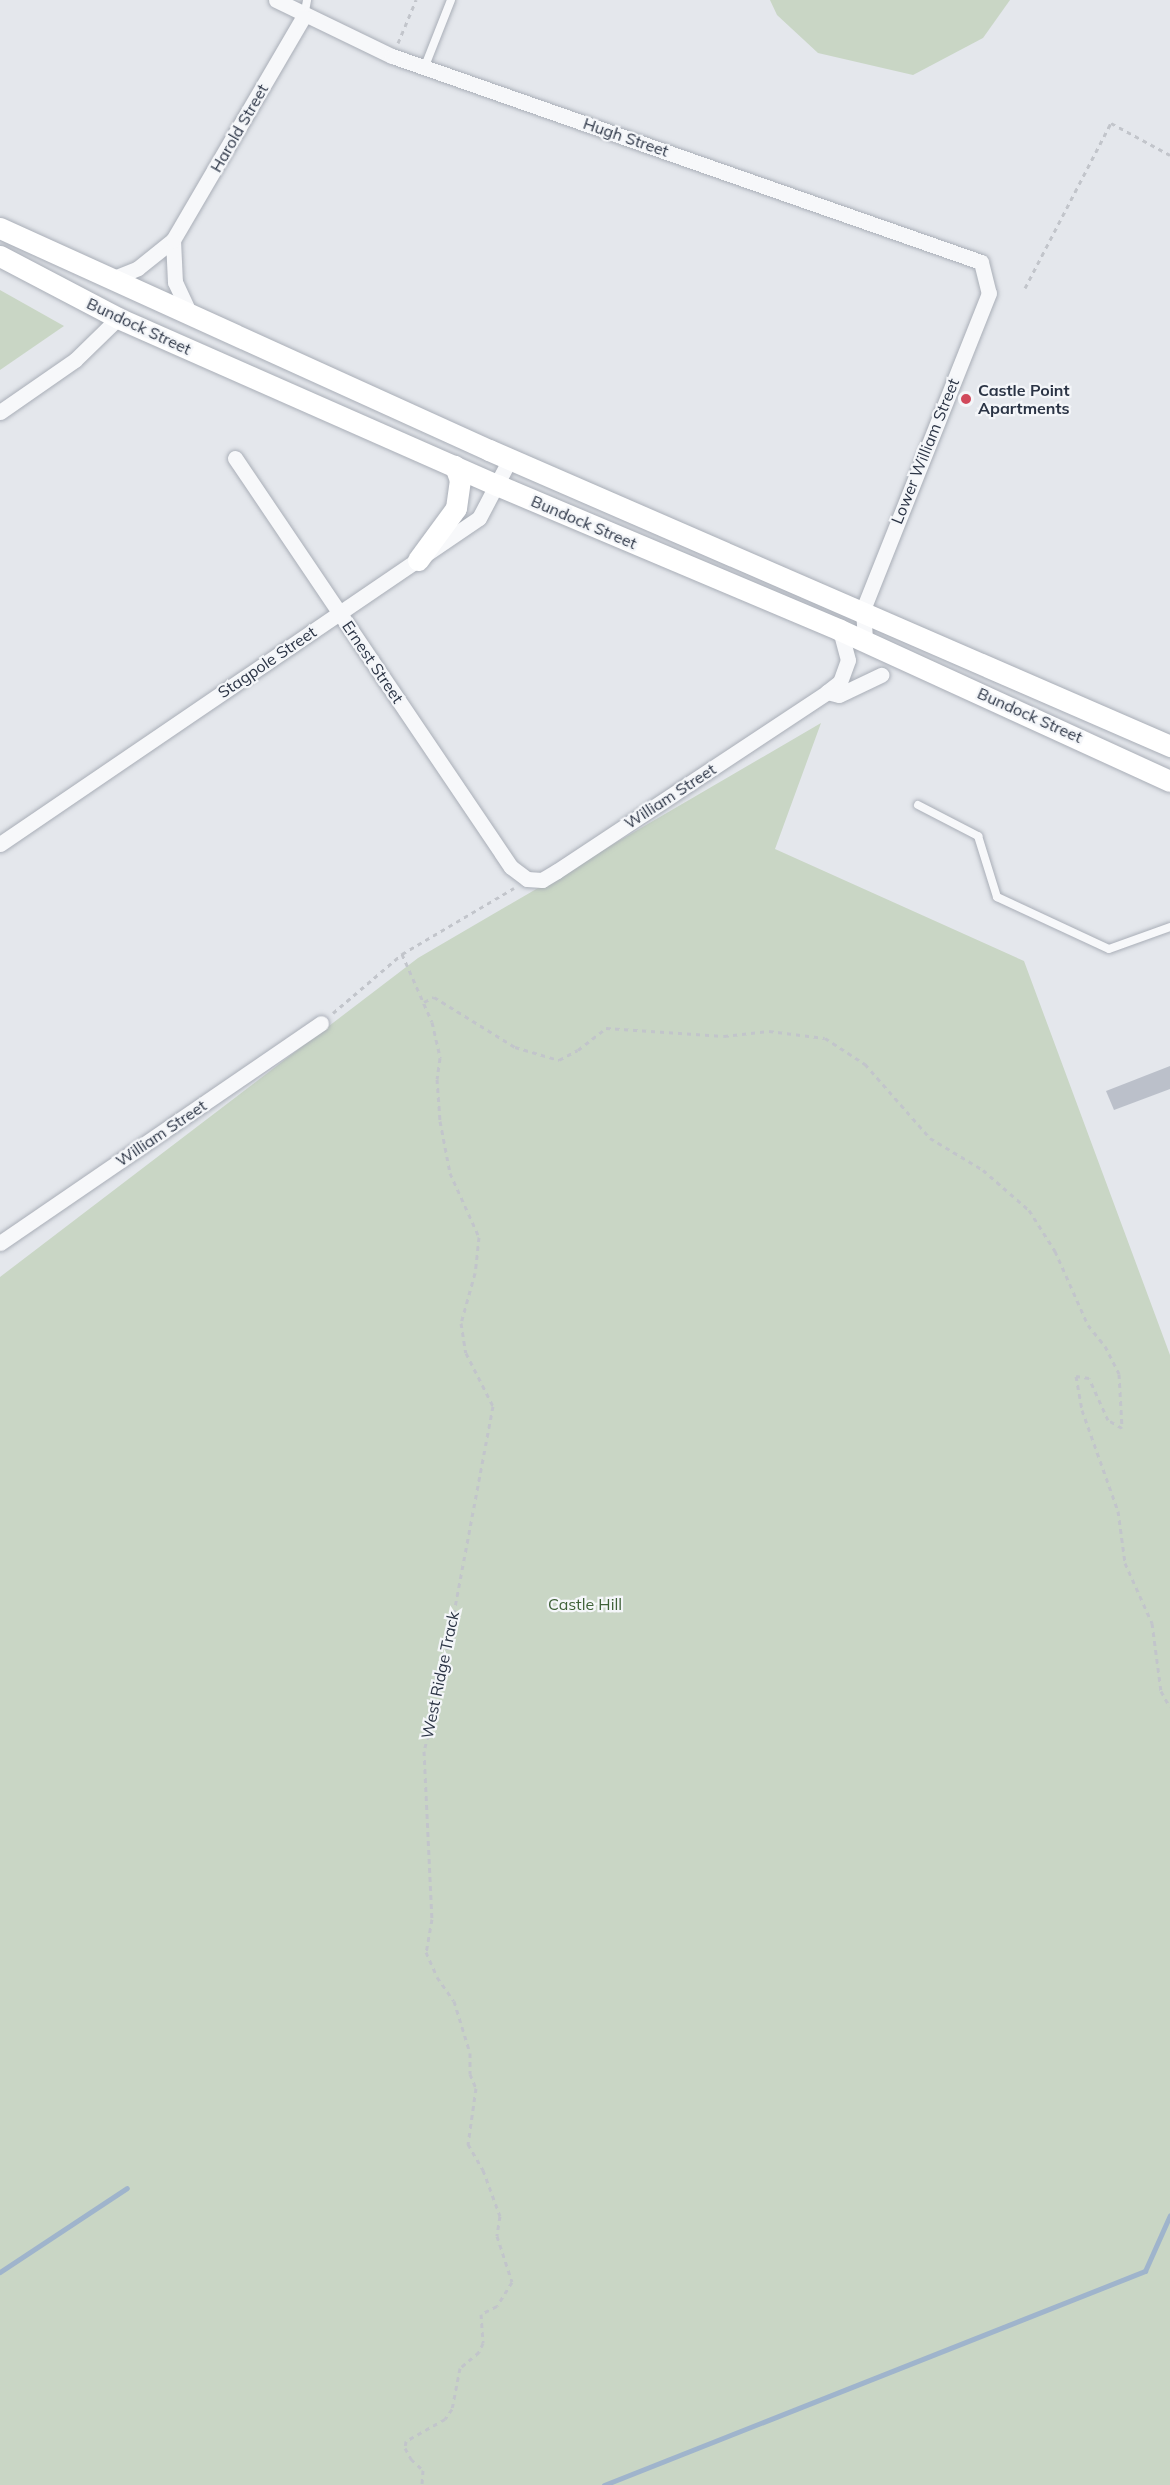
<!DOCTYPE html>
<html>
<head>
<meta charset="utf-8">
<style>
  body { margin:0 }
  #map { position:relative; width:1170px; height:2485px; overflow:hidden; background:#e4e7ec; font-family:Mulish,sans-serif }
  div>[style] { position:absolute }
  .green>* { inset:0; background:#c9d6c5 }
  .stream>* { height:5px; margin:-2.5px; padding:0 2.5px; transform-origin:2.5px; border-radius:2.5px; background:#9fb4cc }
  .building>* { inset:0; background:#bbc0ca }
  .path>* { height:3px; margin-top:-1.5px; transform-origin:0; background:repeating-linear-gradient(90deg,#c2c5cb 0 4.5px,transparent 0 9px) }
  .roads { filter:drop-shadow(0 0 2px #a9aeb7) drop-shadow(0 0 2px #a9aeb7) }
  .lane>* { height:8px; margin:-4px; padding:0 4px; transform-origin:4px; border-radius:4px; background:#f7f8fa }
  .street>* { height:15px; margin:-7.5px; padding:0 7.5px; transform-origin:7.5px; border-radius:7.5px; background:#f7f8fa }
  .secondary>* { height:21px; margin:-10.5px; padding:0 10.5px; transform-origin:10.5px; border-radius:10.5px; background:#fff }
  .dots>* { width:16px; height:16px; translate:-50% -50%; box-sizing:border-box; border:3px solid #f4f6f9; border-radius:50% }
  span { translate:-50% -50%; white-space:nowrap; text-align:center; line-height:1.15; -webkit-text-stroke:4.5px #f4f6f9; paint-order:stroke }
  .street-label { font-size:16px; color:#2b3445 }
  .poi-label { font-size:16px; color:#2b3445; font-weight:700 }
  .left { translate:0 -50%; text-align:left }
  .park-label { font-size:16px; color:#3f6138 }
</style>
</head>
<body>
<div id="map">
  <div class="green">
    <div style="clip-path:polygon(770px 0,1010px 0,983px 38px,913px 75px,818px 53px,777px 15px)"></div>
    <div style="clip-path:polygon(0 290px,64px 326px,0 370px)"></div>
    <div style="clip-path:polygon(821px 723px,775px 849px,1024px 961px,1170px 1355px,1170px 2485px,0 2485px,0 1277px,418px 958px)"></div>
  </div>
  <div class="stream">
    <div style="left:0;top:2272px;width:152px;rotate:-33.5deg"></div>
    <div style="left:604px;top:2485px;width:582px;rotate:-21.58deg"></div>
    <div style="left:1145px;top:2271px;width:61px;rotate:-65.9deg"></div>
  </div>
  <div class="building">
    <div style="clip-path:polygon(1170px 1066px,1170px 1089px,1114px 1110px,1106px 1091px)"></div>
  </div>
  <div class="path">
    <div style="left:398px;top:43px;width:47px;rotate:-67.3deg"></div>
    <div style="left:1025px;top:288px;width:186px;rotate:-62.5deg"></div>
    <div style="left:1111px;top:123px;width:67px;rotate:28.5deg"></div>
    <div style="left:402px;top:954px;width:130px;rotate:-30.5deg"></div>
    <div style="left:424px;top:1002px;width:11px;rotate:-27deg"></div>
    <div style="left:434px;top:997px;width:95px;rotate:31.7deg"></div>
    <div style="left:515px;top:1047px;width:46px;rotate:16.5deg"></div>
    <div style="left:559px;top:1060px;width:21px;rotate:-28deg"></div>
    <div style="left:578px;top:1050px;width:36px;rotate:-38deg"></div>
    <div style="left:606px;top:1028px;width:118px;rotate:3.9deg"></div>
    <div style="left:724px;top:1036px;width:45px;rotate:-6.3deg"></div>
    <div style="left:769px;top:1031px;width:56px;rotate:7.1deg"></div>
    <div style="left:825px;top:1038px;width:48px;rotate:33deg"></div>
    <div style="left:865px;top:1064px;width:98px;rotate:48.7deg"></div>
    <div style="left:930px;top:1138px;width:62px;rotate:31.1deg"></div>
    <div style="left:983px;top:1170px;width:61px;rotate:41deg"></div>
    <div style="left:1029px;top:1210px;width:49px;rotate:57.6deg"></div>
    <div style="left:1055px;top:1251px;width:81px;rotate:66deg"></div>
    <div style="left:1088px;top:1325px;width:27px;rotate:51deg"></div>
    <div style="left:1105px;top:1346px;width:31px;rotate:63deg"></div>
    <div style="left:1119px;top:1374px;width:54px;rotate:86.8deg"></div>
    <div style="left:1122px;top:1428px;width:16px;rotate:-150deg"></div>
    <div style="left:1108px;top:1420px;width:46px;rotate:-114.3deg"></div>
    <div style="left:1089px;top:1378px;width:13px;rotate:-171deg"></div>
    <div style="left:1076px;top:1376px;width:35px;rotate:80deg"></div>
    <div style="left:1082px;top:1410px;width:107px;rotate:70.4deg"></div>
    <div style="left:1118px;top:1511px;width:52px;rotate:82.3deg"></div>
    <div style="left:1125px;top:1563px;width:66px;rotate:65.8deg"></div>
    <div style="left:1152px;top:1623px;width:69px;rotate:82.5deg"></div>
    <div style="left:1161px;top:1691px;width:18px;rotate:61deg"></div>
    <div style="left:333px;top:1013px;width:91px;rotate:-40.5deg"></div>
    <div style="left:402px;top:954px;width:74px;rotate:66.2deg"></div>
    <div style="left:432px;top:1022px;width:37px;rotate:77deg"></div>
    <div style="left:440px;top:1058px;width:21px;rotate:98deg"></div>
    <div style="left:437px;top:1079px;width:42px;rotate:85.9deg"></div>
    <div style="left:440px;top:1121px;width:53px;rotate:79.1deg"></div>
    <div style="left:450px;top:1173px;width:70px;rotate:65.6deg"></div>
    <div style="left:479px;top:1237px;width:36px;rotate:96deg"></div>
    <div style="left:475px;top:1273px;width:52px;rotate:105.6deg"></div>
    <div style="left:461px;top:1323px;width:30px;rotate:81deg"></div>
    <div style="left:466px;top:1353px;width:59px;rotate:63deg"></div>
    <div style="left:493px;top:1406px;width:290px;rotate:100.7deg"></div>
    <div style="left:439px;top:1691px;width:62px;rotate:104deg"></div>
    <div style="left:424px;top:1751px;width:168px;rotate:87.3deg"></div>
    <div style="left:432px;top:1919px;width:34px;rotate:100deg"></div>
    <div style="left:426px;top:1952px;width:27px;rotate:66deg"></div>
    <div style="left:437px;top:1977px;width:29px;rotate:55deg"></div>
    <div style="left:454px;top:2001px;width:54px;rotate:72.9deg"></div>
    <div style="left:470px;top:2053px;width:21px;rotate:90deg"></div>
    <div style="left:470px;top:2074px;width:15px;rotate:67deg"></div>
    <div style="left:476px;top:2088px;width:57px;rotate:98.1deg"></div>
    <div style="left:468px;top:2144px;width:30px;rotate:60deg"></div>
    <div style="left:483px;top:2170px;width:49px;rotate:69.7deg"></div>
    <div style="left:500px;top:2216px;width:20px;rotate:99deg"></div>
    <div style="left:497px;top:2236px;width:48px;rotate:71.9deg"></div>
    <div style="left:512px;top:2282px;width:28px;rotate:122deg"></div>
    <div style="left:497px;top:2306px;width:18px;rotate:153deg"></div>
    <div style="left:481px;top:2314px;width:29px;rotate:86deg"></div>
    <div style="left:483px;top:2343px;width:10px;rotate:114deg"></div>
    <div style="left:479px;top:2352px;width:25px;rotate:140deg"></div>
    <div style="left:460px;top:2368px;width:42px;rotate:101deg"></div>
    <div style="left:452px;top:2409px;width:12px;rotate:125deg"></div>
    <div style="left:445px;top:2419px;width:45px;rotate:150.6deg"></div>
    <div style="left:406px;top:2441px;width:7px;rotate:98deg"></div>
    <div style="left:405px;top:2448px;width:13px;rotate:61deg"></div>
    <div style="left:411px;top:2459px;width:16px;rotate:43deg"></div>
    <div style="left:423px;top:2470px;width:15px;rotate:94deg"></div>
  </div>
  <div class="roads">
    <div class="lane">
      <div style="left:304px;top:16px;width:16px;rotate:-79deg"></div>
      <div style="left:425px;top:66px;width:71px;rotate:-68.5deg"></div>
      <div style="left:918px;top:805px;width:68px;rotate:27.3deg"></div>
      <div style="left:978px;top:836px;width:64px;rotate:72.7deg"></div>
      <div style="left:997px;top:897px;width:123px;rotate:24.9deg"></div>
      <div style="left:1109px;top:949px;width:65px;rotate:-19.8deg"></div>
    </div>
    <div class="street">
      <div style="left:276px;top:0;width:129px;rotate:25.8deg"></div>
      <div style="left:392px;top:56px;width:624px;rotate:19.28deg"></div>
      <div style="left:981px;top:262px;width:32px;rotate:76deg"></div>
      <div style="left:989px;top:293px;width:341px;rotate:111.7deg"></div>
      <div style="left:863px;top:610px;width:31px;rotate:86deg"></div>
      <div style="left:173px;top:240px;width:42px;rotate:87.3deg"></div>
      <div style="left:175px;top:282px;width:38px;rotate:65deg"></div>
      <div style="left:109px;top:280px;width:31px;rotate:-22deg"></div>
      <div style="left:138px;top:268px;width:45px;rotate:-38.7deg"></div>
      <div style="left:173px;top:240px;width:259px;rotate:-59.7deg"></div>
      <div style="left:0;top:412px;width:91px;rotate:-34.7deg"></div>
      <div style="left:75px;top:360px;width:60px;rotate:-44.3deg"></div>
      <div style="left:235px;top:458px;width:493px;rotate:56deg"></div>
      <div style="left:511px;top:867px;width:20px;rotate:37deg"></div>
      <div style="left:527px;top:879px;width:15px;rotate:4deg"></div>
      <div style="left:542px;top:880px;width:17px;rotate:-31deg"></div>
      <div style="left:557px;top:871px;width:324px;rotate:-33.5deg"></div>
      <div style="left:827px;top:692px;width:12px;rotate:14deg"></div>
      <div style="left:839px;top:695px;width:47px;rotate:-25.5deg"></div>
      <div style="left:827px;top:692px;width:16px;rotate:-38deg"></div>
      <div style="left:840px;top:682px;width:23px;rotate:-70deg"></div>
      <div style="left:848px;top:660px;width:31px;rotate:-105deg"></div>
      <div style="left:0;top:844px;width:579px;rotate:-34.24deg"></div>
      <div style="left:479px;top:518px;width:67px;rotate:-62.3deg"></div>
      <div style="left:0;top:1243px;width:389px;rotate:-34.4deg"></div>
    </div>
    <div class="secondary">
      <div style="left:0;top:228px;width:537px;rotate:24.42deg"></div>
      <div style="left:489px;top:450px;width:743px;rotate:23.49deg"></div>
      <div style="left:0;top:256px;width:133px;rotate:27.7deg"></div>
      <div style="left:118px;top:318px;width:414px;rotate:23.8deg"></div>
      <div style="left:497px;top:485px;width:372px;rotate:22.9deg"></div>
      <div style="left:840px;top:630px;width:363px;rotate:24.6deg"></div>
      <div style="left:418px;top:560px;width:64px;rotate:-53.8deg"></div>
      <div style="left:456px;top:508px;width:28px;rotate:-82deg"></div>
      <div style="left:460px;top:480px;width:15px;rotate:-110deg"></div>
    </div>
  </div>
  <div class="dots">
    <div style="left:966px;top:399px;background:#d1495b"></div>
  </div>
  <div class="street-label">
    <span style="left:239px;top:128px;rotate:-60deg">Harold Street</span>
    <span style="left:626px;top:137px;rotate:19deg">Hugh Street</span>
    <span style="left:139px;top:326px;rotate:25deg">Bundock Street</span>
    <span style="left:925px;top:451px;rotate:-68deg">Lower William Street</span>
    <span style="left:584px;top:522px;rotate:23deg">Bundock Street</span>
    <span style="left:267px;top:662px;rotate:-34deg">Stagpole Street</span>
    <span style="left:373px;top:662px;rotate:56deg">Ernest Street</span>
    <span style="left:1030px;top:715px;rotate:24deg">Bundock Street</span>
    <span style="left:670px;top:796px;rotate:-33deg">William Street</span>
    <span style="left:161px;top:1133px;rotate:-34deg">William Street</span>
    <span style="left:440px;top:1675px;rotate:-78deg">West Ridge Track</span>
  </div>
  <div class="poi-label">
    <span class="left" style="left:978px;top:399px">Castle Point<br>Apartments</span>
  </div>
  <div class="park-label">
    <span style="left:585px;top:1604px">Castle Hill</span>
  </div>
</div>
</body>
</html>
